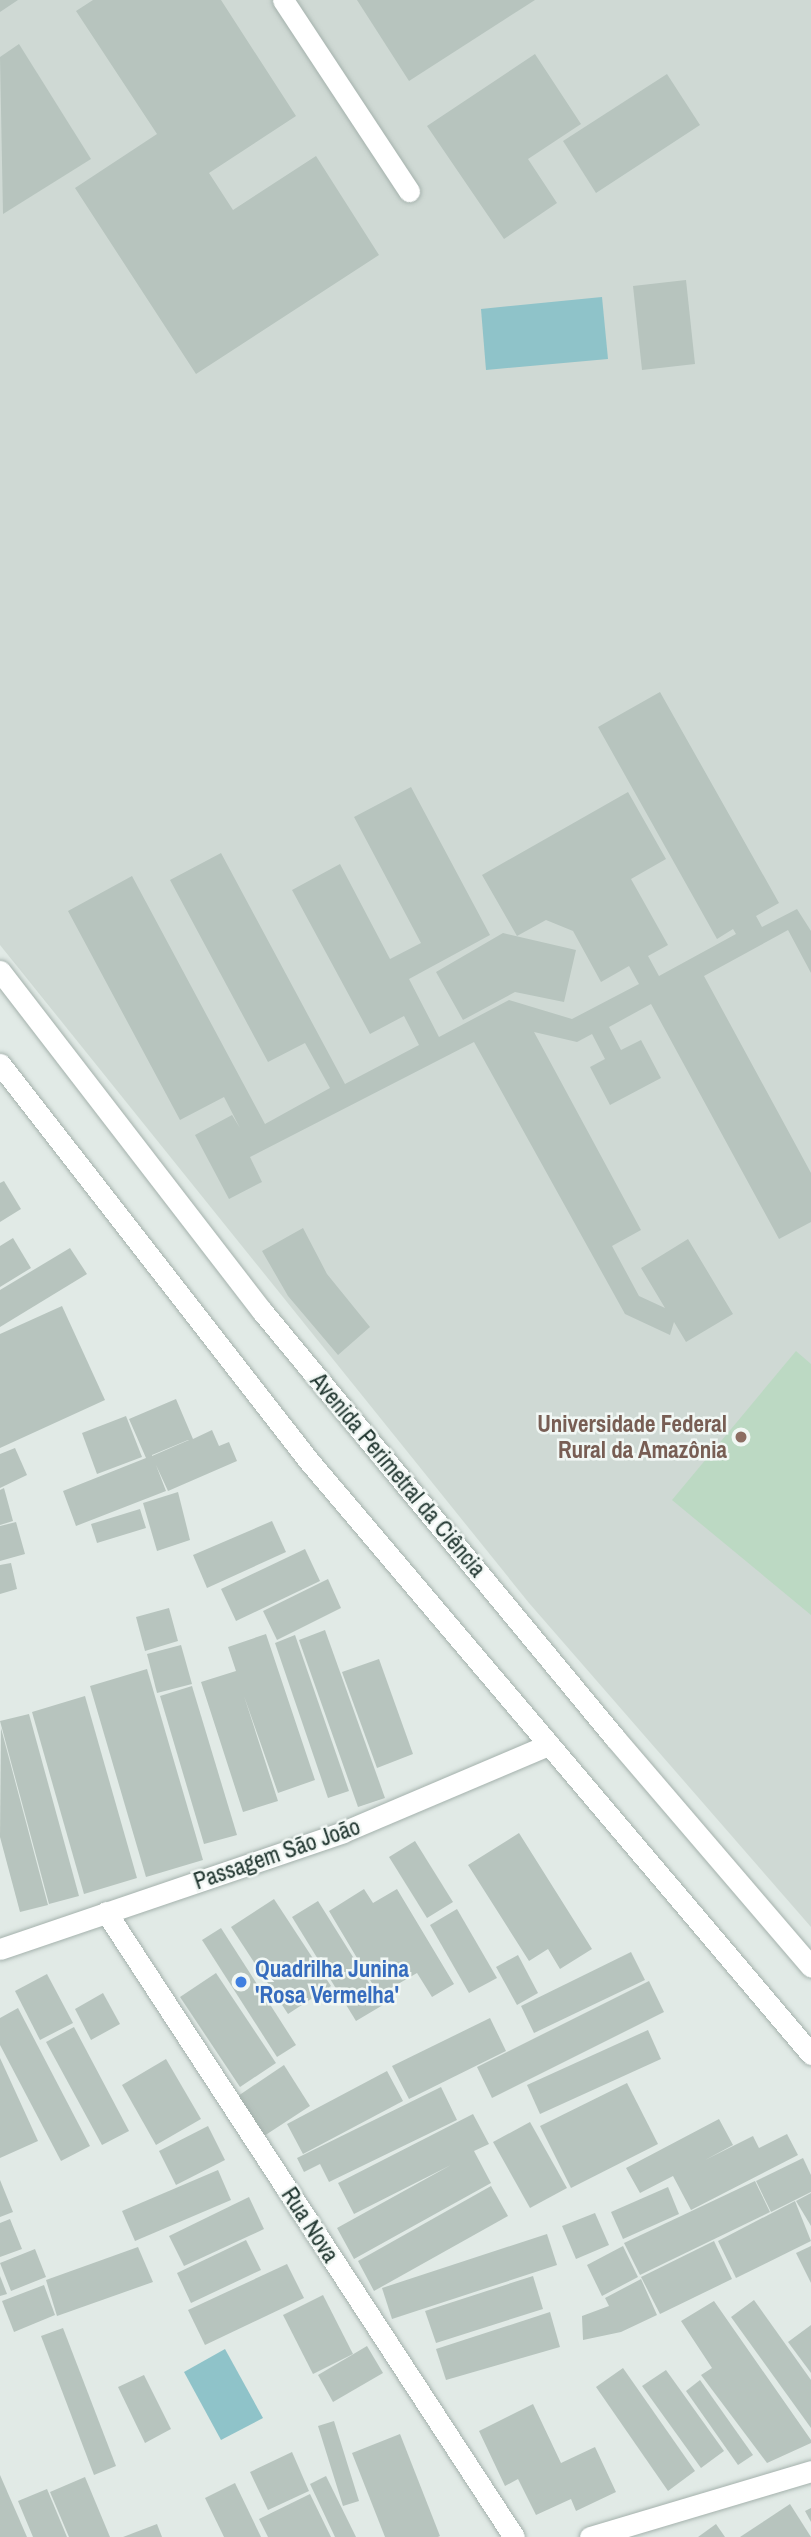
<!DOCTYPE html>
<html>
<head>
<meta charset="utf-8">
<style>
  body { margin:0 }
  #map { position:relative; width:811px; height:2537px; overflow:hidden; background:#e1eae6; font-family:"Archivo Narrow",sans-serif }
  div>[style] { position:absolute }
  .built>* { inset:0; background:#cfd9d4 }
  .green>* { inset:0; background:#bcd9c3 }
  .water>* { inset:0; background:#8fc3c9 }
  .building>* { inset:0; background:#b7c4be }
  .roads { filter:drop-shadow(0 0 2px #a4b1ac) drop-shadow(0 0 2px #a4b1ac) }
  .lane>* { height:21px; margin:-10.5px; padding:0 10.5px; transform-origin:10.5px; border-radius:10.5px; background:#fff }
  .street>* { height:21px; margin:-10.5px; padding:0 10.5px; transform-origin:10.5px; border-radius:10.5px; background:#fff }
  .secondary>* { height:21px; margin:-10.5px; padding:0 10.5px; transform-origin:10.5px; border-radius:10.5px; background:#fff }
  .dots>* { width:19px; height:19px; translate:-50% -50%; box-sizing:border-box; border:4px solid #f1f7f4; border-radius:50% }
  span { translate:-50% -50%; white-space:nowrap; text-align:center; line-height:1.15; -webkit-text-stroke:5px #f1f7f4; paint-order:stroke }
  .education-label { font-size:23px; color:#785e54; font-weight:700 }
  .right { translate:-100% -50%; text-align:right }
  .street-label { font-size:23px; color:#233832 }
  .shop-label { font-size:23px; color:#366cbe; font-weight:700 }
  .left { translate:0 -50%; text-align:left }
</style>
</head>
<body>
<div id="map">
  <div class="built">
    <div style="clip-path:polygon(0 0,811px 0,811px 1927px,529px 1603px,0 945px)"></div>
  </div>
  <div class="green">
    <div style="clip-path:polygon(796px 1351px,811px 1364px,811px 1615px,672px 1500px)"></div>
  </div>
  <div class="water">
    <div style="clip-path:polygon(602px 297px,608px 359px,486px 370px,481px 309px)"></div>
    <div style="clip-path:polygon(225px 2349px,263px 2418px,221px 2440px,184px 2372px)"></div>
  </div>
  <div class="building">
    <div style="clip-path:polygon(0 0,18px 0,0 12px)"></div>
    <div style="clip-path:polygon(93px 0,221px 0,296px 116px,209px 173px,233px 210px,316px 156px,379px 255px,196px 374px,75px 188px,157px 134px,76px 11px)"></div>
    <div style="clip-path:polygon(357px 0,535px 0,409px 81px)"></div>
    <div style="clip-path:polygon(19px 44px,91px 159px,3px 214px,0 57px)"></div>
    <div style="clip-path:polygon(535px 54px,581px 124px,528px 159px,557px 203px,504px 239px,427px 126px)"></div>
    <div style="clip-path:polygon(667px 74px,700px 125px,596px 193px,563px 141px)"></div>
    <div style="clip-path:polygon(686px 280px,695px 364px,642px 370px,633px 286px)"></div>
    <div style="clip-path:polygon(660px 692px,779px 903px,756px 916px,762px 927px,797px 909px,811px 931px,811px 973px,788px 930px,704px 976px,811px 1173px,811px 1222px,779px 1239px,651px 1004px,609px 1027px,621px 1050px,641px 1040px,661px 1078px,610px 1105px,590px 1067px,605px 1059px,592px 1034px,577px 1042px,534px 1032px,641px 1230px,612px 1246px,639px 1296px,665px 1308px,641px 1268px,688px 1239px,733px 1314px,686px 1342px,674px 1322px,670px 1335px,625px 1314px,474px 1042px,250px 1157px,262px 1182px,229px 1199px,195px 1135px,232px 1115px,240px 1128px,224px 1097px,180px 1120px,68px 911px,132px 876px,265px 1124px,330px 1088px,305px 1043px,268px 1062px,170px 880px,221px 853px,345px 1084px,419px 1045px,404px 1016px,370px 1034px,292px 890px,340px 864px,390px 959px,421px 943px,354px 817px,411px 787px,490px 935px,409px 979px,439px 1037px,509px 1000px,572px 1019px,639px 984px,629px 966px,601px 982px,573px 931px,546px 920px,517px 936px,482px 875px,628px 792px,666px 859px,631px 879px,668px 945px,648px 956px,659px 976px,736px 934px,733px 929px,717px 939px,598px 727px)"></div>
    <div style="clip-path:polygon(503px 933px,576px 950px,564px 1002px,515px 992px,463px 1020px,436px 972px)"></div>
    <div style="clip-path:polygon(4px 1181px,21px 1209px,0 1222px,0 1183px)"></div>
    <div style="clip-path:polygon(303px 1228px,327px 1274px,370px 1327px,338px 1355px,288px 1296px,262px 1251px)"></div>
    <div style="clip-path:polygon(13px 1238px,31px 1268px,0 1287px,0 1246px)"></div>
    <div style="clip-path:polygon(70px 1248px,87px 1274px,0 1327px,0 1290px)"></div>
    <div style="clip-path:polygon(62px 1306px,105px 1400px,0 1448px,0 1334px)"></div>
    <div style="clip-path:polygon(evenodd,176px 1399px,193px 1439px,212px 1430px,219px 1446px,229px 1442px,237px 1461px,168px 1491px,156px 1465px,166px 1491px,76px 1526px,63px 1491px,146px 1458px,129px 1419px,176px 1399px,188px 1440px,189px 1440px,152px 1456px,152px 1455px,188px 1440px)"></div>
    <div style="clip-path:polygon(126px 1416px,142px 1457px,97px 1474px,82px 1433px)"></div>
    <div style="clip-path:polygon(15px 1448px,27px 1475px,0 1488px,0 1454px)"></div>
    <div style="clip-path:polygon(4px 1488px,13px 1521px,0 1525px,0 1490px)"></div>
    <div style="clip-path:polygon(178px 1492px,190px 1540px,157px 1551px,143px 1503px)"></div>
    <div style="clip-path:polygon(140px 1509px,146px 1528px,97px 1543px,91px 1524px)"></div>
    <div style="clip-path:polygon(272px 1521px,286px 1552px,207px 1588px,193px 1555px)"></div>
    <div style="clip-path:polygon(16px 1522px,25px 1554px,0 1561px,0 1526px)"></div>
    <div style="clip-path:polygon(305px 1549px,320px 1581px,236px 1621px,221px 1589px)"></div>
    <div style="clip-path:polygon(11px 1563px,17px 1589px,0 1594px,0 1565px)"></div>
    <div style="clip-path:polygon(328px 1579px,341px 1608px,277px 1640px,263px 1611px)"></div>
    <div style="clip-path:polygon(169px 1608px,178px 1641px,145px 1651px,136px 1617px)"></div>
    <div style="clip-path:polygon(325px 1630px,385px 1798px,358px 1807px,299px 1640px)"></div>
    <div style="clip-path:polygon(266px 1634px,315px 1780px,278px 1793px,244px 1696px,278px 1801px,243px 1812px,201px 1682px,236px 1671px,228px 1647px)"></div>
    <div style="clip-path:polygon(295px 1635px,349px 1791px,328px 1798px,275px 1643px)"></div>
    <div style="clip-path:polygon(181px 1645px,192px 1684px,157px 1693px,147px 1654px)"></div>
    <div style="clip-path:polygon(379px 1659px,413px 1754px,377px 1768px,342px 1672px)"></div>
    <div style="clip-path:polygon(147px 1669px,203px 1860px,146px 1877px,90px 1686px)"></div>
    <div style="clip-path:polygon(192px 1686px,237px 1835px,204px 1844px,160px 1696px)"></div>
    <div style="clip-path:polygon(85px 1696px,137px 1878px,84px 1894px,32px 1712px)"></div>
    <div style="clip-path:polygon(29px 1714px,79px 1896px,49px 1904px,0 1721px)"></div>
    <div style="clip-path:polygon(1px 1728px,48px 1905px,20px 1912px,0 1837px)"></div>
    <div style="clip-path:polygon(519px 1833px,592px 1949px,560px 1969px,548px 1949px,529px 1961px,468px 1865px)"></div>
    <div style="clip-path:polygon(415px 1841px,453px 1902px,427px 1918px,389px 1857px)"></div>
    <div style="clip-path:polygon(364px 1889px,373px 1903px,397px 1889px,454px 1984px,432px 1997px,417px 1973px,379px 1995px,329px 1911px)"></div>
    <div style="clip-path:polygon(274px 1899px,331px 1986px,288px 2014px,231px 1927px)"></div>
    <div style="clip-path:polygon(318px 1901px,383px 2005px,356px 2021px,292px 1917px)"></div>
    <div style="clip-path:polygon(457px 1909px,497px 1978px,469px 1993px,430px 1925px)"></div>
    <div style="clip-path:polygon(221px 1928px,296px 2045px,277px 2057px,202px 1940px)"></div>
    <div style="clip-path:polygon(631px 1952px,645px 1980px,534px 2033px,521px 2006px)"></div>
    <div style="clip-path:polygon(518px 1955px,538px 1993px,517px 2005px,496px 1967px)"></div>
    <div style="clip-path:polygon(216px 1973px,276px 2063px,240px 2087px,180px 1997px)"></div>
    <div style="clip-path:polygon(47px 1974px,73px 2023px,40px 2040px,15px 1991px)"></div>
    <div style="clip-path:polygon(649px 1981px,664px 2012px,492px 2098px,477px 2067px)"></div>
    <div style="clip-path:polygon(103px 1993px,120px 2024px,91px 2040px,75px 2009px)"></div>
    <div style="clip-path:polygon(18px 2008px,90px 2146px,61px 2161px,0 2045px,0 2018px)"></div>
    <div style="clip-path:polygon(490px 2018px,506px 2051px,409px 2099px,392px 2066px)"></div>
    <div style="clip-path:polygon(74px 2027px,129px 2131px,102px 2145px,46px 2042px)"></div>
    <div style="clip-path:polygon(648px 2030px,661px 2059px,540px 2114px,527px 2085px)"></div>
    <div style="clip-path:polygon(0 2058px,38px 2141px,0 2158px)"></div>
    <div style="clip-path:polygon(166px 2059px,201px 2119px,156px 2145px,122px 2085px)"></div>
    <div style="clip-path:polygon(284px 2065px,310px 2106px,264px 2136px,238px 2096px)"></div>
    <div style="clip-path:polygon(387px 2071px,403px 2101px,303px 2154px,287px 2124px)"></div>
    <div style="clip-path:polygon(627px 2083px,658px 2144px,571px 2188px,540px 2126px)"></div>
    <div style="clip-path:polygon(441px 2087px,457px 2120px,329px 2182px,320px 2164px,304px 2172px,297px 2158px)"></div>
    <div style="clip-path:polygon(473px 2114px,489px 2144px,474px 2151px,491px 2183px,354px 2259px,337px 2228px,451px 2165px,354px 2214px,338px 2183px)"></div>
    <div style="clip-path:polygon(719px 2119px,733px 2145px,705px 2160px,753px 2136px,759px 2148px,787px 2134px,798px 2155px,691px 2210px,673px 2176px,640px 2193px,626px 2168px)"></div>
    <div style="clip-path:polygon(530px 2122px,567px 2188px,530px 2208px,493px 2142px)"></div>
    <div style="clip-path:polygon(208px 2126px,225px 2160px,176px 2185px,159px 2151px)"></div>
    <div style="clip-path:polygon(803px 2158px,811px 2175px,811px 2192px,771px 2212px,756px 2181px)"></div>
    <div style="clip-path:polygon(218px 2170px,231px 2200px,135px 2241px,122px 2211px)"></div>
    <div style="clip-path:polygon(0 2180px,13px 2212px,0 2217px)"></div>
    <div style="clip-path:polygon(755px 2181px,770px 2212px,640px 2275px,624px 2243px)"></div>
    <div style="clip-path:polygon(491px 2186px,508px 2216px,374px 2291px,358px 2261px)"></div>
    <div style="clip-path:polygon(668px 2187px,679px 2214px,623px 2239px,611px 2212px)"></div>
    <div style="clip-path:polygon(811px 2193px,811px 2226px,796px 2201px)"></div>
    <div style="clip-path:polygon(249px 2197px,264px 2229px,184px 2266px,169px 2236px)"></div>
    <div style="clip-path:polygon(795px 2201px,811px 2241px,736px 2278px,718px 2241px)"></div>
    <div style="clip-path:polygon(595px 2213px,609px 2245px,576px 2259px,562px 2226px)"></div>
    <div style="clip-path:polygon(10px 2219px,22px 2249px,0 2257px,0 2223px)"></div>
    <div style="clip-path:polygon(547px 2234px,557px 2265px,392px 2319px,382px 2288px)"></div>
    <div style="clip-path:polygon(246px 2240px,261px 2270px,191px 2303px,177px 2273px)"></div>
    <div style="clip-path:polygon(714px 2241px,732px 2279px,660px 2314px,641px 2277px)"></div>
    <div style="clip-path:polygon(623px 2246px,638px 2277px,602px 2296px,587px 2265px)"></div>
    <div style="clip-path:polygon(811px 2246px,811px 2283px,796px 2253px)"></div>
    <div style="clip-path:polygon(138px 2247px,153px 2282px,57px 2316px,46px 2280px)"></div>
    <div style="clip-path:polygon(35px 2249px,46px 2277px,11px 2291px,0 2263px)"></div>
    <div style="clip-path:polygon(287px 2264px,304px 2298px,205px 2345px,188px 2310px)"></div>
    <div style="clip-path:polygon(0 2276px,7px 2294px,0 2296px)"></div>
    <div style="clip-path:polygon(533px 2276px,543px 2309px,436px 2343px,425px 2311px)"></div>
    <div style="clip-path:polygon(641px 2279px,657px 2315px,621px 2332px,583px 2340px,582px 2316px,609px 2306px,605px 2298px)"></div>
    <div style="clip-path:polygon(44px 2285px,55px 2315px,14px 2332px,2px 2301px)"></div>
    <div style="clip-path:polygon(323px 2295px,353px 2354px,313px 2374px,283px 2315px)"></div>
    <div style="clip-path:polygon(754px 2300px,811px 2380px,811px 2428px,731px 2317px)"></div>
    <div style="clip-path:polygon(714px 2301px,811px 2440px,811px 2443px,767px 2463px,701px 2375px,712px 2368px,681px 2321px)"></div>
    <div style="clip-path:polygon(550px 2312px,560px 2347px,446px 2380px,436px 2349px)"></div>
    <div style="clip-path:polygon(811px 2325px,811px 2373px,788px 2342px)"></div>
    <div style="clip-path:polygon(63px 2328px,116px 2466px,94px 2475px,41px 2336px)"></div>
    <div style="clip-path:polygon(367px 2346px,383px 2373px,333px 2402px,318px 2375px)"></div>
    <div style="clip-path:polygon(623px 2368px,695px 2471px,668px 2491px,596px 2387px)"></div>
    <div style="clip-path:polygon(666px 2370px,724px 2451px,701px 2468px,642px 2386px)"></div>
    <div style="clip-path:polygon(144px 2375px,171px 2429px,145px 2443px,118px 2387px)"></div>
    <div style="clip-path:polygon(700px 2380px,753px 2455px,738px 2465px,686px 2391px)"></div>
    <div style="clip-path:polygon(533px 2404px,561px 2463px,595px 2447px,616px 2492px,576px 2511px,571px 2499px,536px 2515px,518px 2479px,505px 2486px,479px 2431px)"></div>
    <div style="clip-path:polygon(334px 2421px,359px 2501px,343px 2506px,318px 2426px)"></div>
    <div style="clip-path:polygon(400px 2434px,440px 2536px,438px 2537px,385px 2537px,352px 2453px)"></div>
    <div style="clip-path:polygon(292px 2452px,309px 2491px,268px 2510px,250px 2472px)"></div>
    <div style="clip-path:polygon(0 2475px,27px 2537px,0 2537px)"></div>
    <div style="clip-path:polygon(326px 2476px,356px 2537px,335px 2537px,310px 2484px)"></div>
    <div style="clip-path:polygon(85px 2477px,110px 2537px,69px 2537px,50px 2492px)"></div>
    <div style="clip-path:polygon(235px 2483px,261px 2537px,224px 2537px,205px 2498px)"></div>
    <div style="clip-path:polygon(47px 2489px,67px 2537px,33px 2537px,18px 2501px)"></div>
    <div style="clip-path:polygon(310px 2494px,331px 2537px,268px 2537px,259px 2519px)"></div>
    <div style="clip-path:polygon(790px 2504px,811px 2537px,740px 2537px)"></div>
    <div style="clip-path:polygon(811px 2508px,811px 2522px,805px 2511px)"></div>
    <div style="clip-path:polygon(157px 2524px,162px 2537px,123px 2537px)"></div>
    <div style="clip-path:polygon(716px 2524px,725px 2537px,698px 2537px)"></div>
  </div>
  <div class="roads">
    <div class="lane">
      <div style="left:283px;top:0;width:229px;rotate:56.6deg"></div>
    </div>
    <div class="street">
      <div style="left:106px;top:1912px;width:746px;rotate:56.86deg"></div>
      <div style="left:0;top:1949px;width:362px;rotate:-18.8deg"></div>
      <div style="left:343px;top:1832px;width:223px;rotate:-23deg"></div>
      <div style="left:590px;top:2537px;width:231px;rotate:-16.6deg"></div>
    </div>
    <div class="secondary">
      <div style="left:0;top:971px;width:429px;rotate:52.4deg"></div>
      <div style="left:262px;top:1311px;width:554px;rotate:50.42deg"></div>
      <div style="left:615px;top:1738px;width:301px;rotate:49.4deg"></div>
      <div style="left:0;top:1064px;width:503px;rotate:52.11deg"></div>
      <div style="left:309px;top:1461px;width:777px;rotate:49.75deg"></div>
    </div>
  </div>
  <div class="dots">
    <div style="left:741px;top:1437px;background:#8d6e63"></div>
    <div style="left:241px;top:1982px;background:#3f7fe0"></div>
  </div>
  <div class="education-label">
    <span class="right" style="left:727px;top:1437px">Universidade Federal<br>Rural da Amazônia</span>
  </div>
  <div class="street-label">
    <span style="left:398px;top:1475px;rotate:50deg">Avenida Perimetral da Ciência</span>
    <span style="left:277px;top:1854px;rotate:-19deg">Passagem São João</span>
    <span style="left:310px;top:2225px;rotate:57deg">Rua Nova</span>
  </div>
  <div class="shop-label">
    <span class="left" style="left:255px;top:1982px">Quadrilha Junina<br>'Rosa Vermelha'</span>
  </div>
</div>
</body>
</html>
